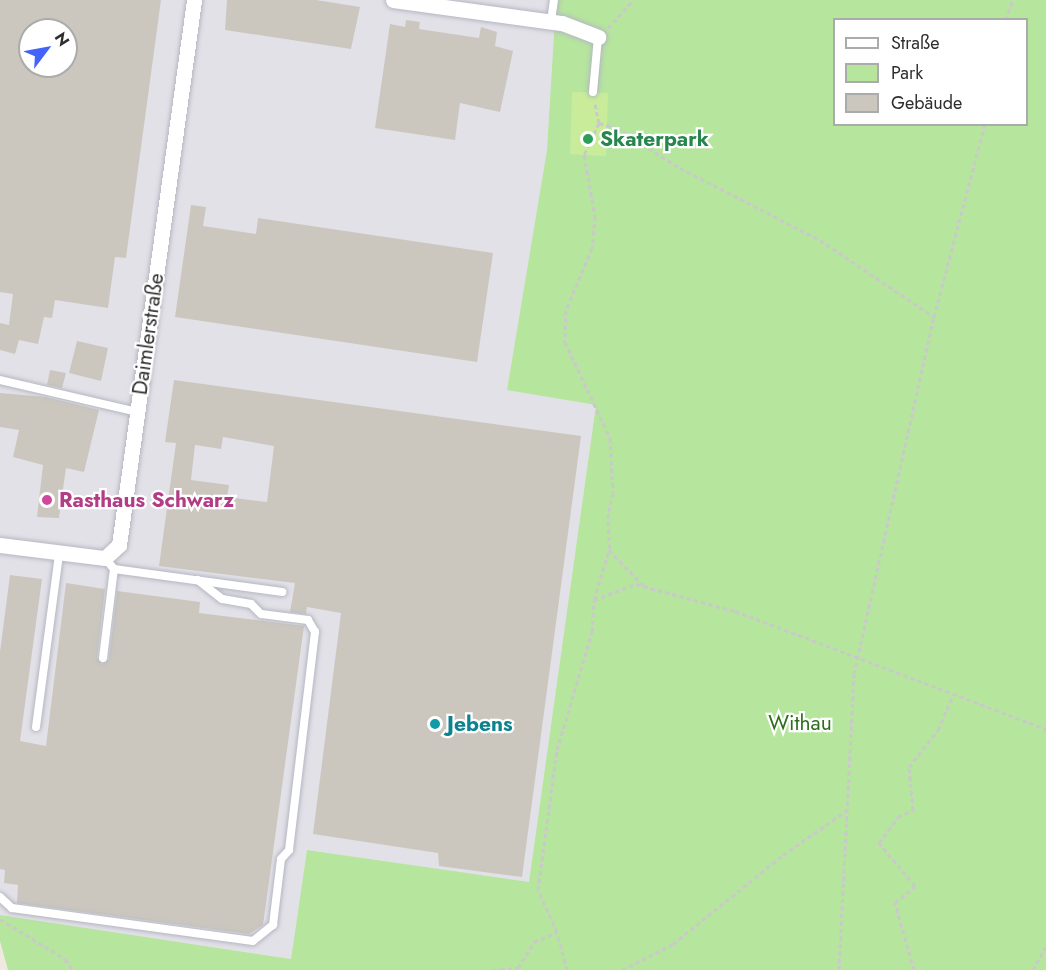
<!DOCTYPE html>
<html>
<head>
<meta charset="utf-8">
<style>
  body { margin:0 }
  #map { position:relative; width:1046px; height:970px; overflow:hidden; background:#efe9e1; font-family:Jost,sans-serif }
  div>[style] { position:absolute }
  .industrial>* { inset:0; background:#e3e1e8 }
  .green>* { inset:0; background:#b6e59e }
  .pitch>* { inset:0; background:#c9ec9a }
  .building>* { inset:0; background:#cbc7bf }
  .path>* { height:3px; margin-top:-1.5px; transform-origin:0; background:repeating-linear-gradient(90deg,#c9c9c9 0 4.5px,transparent 0 7.5px) }
  .roads { filter:drop-shadow(0 0 2px #b4b7c1) drop-shadow(0 0 2px #b4b7c1) }
  .lane>* { height:8px; margin:-4px; padding:0 4px; transform-origin:4px; border-radius:4px; background:#fff }
  .street>* { height:15px; margin:-7.5px; padding:0 7.5px; transform-origin:7.5px; border-radius:7.5px; background:#fff }
  .dots>* { width:16px; height:16px; translate:-50% -50%; box-sizing:border-box; border:3px solid #fff; border-radius:50% }
  span { translate:-50% -50%; white-space:nowrap; text-align:center; line-height:1.15; -webkit-text-stroke:4.5px #fff; paint-order:stroke }
  .leisure-label { font-size:21px; color:#27864d; font-weight:700 }
  .left { translate:0 -50%; text-align:left }
  .street-label { font-size:21px; color:#2e2e2e }
  .hotel-label { font-size:21px; color:#b23c85; font-weight:700 }
  .park-label { font-size:21px; color:#2c6e1b }
  .culture-label { font-size:21px; color:#0d838f; font-weight:700 }
  .legend { position:absolute; left:833px; top:18px; width:195px; height:108px; box-sizing:border-box; background:#fff; border:2px solid #ababab; margin:0; padding:8px 10px; list-style:none; font-size:18px; color:#2e2e2e }
  .legend li { display:flex; align-items:center; gap:12px; height:30px }
  .legend b { width:30px; border:2px solid #ababab }
  .north { position:absolute; left:18px; top:18px; width:60px; height:60px; box-sizing:border-box; background:#fff; border:2px solid #ababab; border-radius:50%; rotate:58deg; font-size:16px; font-weight:700; line-height:24px; text-align:center; color:#2e2e2e }
  .north::after { content:''; display:block; margin:auto; width:21px; height:27px; background:#4264fb; clip-path:polygon(50% 0,100% 100%,50% 72%,0 100%) }
</style>
</head>
<body>
<div id="map">
  <div class="industrial">
    <div style="clip-path:polygon(evenodd,0 0,556px 0,547px 150px,507px 390px,596px 405px,529px 883px,307px 850px,291px 959px,0 915px,0 0,30px 30px,66px 30px,66px 66px,30px 66px,30px 30px)"></div>
  </div>
  <div class="green">
    <div style="clip-path:polygon(evenodd,556px 0,1046px 0,1046px 970px,8px 970px,0 941px,0 915px,291px 959px,307px 850px,529px 882px,596px 405px,507px 390px,547px 150px,556px 0,834px 20px,1026px 20px,1026px 124px,834px 124px,834px 20px)"></div>
  </div>
  <div class="pitch">
    <div style="clip-path:polygon(572px 92px,608px 93px,606px 156px,570px 154px)"></div>
  </div>
  <div class="building">
    <div style="clip-path:polygon(evenodd,0 0,161px 0,126px 258px,115px 257px,108px 308px,55px 300px,52px 318px,44px 317px,38px 344px,19px 340px,15px 354px,0 350px,0 323px,9px 325px,13px 294px,0 292px,0 0,30px 30px,66px 30px,66px 66px,30px 66px,30px 30px)"></div>
    <div style="clip-path:polygon(227px 0,316px 0,360px 7px,351px 49px,225px 30px)"></div>
    <div style="clip-path:polygon(406px 20px,420px 22px,419px 29px,479px 38px,481px 27px,497px 32px,495px 46px,513px 51px,500px 112px,460px 103px,455px 140px,375px 128px,390px 24px,405px 27px)"></div>
    <div style="clip-path:polygon(191px 205px,206px 207px,203px 226px,256px 234px,258px 218px,493px 253px,477px 362px,175px 317px)"></div>
    <div style="clip-path:polygon(77px 341px,108px 348px,101px 381px,69px 373px)"></div>
    <div style="clip-path:polygon(50px 370px,66px 373px,62px 388px,47px 385px)"></div>
    <div style="clip-path:polygon(evenodd,174px 380px,581px 436px,522px 877px,439px 866px,438px 853px,313px 834px,341px 613px,307px 607px,306px 614px,290px 612px,295px 583px,159px 566px,176px 443px,165px 442px,174px 380px,223px 437px,274px 446px,267px 502px,227px 497px,229px 485px,191px 480px,195px 445px,221px 449px,223px 437px)"></div>
    <div style="clip-path:polygon(0 393px,45px 397px,99px 410px,84px 472px,66px 468px,59px 518px,37px 517px,43px 465px,13px 457px,19px 430px,0 427px)"></div>
    <div style="clip-path:polygon(10px 575px,42px 579px,20px 741px,46px 746px,66px 583px,105px 589px,97px 657px,102px 664px,109px 659px,117px 591px,200px 602px,199px 613px,304px 626px,263px 925px,249px 934px,17px 903px,18px 885px,4px 883px,5px 870px,0 869px,0 652px)"></div>
  </div>
  <div class="path">
    <div style="left:1005px;top:20px;width:22px;rotate:-68deg"></div>
    <div style="left:608px;top:28px;width:38px;rotate:-48deg"></div>
    <div style="left:595px;top:104px;width:19px;rotate:78deg"></div>
    <div style="left:599px;top:123px;width:19px;rotate:16deg"></div>
    <div style="left:617px;top:128px;width:75px;rotate:32.4deg"></div>
    <div style="left:680px;top:168px;width:157px;rotate:27.2deg"></div>
    <div style="left:820px;top:240px;width:138px;rotate:34deg"></div>
    <div style="left:599px;top:123px;width:35px;rotate:115deg"></div>
    <div style="left:584px;top:155px;width:62px;rotate:79.8deg"></div>
    <div style="left:595px;top:216px;width:32px;rotate:95deg"></div>
    <div style="left:592px;top:248px;width:67px;rotate:112.8deg"></div>
    <div style="left:566px;top:310px;width:32px;rotate:92deg"></div>
    <div style="left:565px;top:342px;width:106px;rotate:64.9deg"></div>
    <div style="left:610px;top:438px;width:55px;rotate:86.9deg"></div>
    <div style="left:613px;top:493px;width:22px;rotate:103deg"></div>
    <div style="left:608px;top:514px;width:36px;rotate:88deg"></div>
    <div style="left:609px;top:550px;width:49px;rotate:45.8deg"></div>
    <div style="left:594px;top:600px;width:52px;rotate:-73.3deg"></div>
    <div style="left:0;top:919px;width:76px;rotate:31.6deg"></div>
    <div style="left:65px;top:959px;width:14px;rotate:54deg"></div>
    <div style="left:493px;top:970px;width:25px;rotate:-5deg"></div>
    <div style="left:518px;top:968px;width:31px;rotate:-58deg"></div>
    <div style="left:534px;top:942px;width:25px;rotate:-23deg"></div>
    <div style="left:567px;top:970px;width:39px;rotate:-105deg"></div>
    <div style="left:557px;top:932px;width:46px;rotate:-114.3deg"></div>
    <div style="left:538px;top:890px;width:141px;rotate:-82.3deg"></div>
    <div style="left:557px;top:750px;width:123px;rotate:-73.5deg"></div>
    <div style="left:592px;top:632px;width:32px;rotate:-86deg"></div>
    <div style="left:594px;top:600px;width:45px;rotate:-20.9deg"></div>
    <div style="left:636px;top:584px;width:103px;rotate:15.3deg"></div>
    <div style="left:735px;top:611px;width:333px;rotate:20.8deg"></div>
    <div style="left:622px;top:970px;width:57px;rotate:-27deg"></div>
    <div style="left:673px;top:944px;width:141px;rotate:-39deg"></div>
    <div style="left:783px;top:855px;width:78px;rotate:-35.1deg"></div>
    <div style="left:839px;top:970px;width:296px;rotate:-87.1deg"></div>
    <div style="left:854px;top:674px;width:366px;rotate:-77.4deg"></div>
    <div style="left:934px;top:317px;width:200px;rotate:-75.2deg"></div>
    <div style="left:914px;top:970px;width:70px;rotate:-105.8deg"></div>
    <div style="left:895px;top:903px;width:26px;rotate:-40deg"></div>
    <div style="left:915px;top:886px;width:56px;rotate:-129.9deg"></div>
    <div style="left:879px;top:843px;width:32px;rotate:-54deg"></div>
    <div style="left:898px;top:817px;width:17px;rotate:-25deg"></div>
    <div style="left:913px;top:810px;width:43px;rotate:-95.3deg"></div>
    <div style="left:909px;top:767px;width:47px;rotate:-51.9deg"></div>
    <div style="left:938px;top:730px;width:36px;rotate:-67deg"></div>
    <div style="left:1033px;top:970px;width:26px;rotate:-61deg"></div>
  </div>
  <div class="roads">
    <div class="lane">
      <div style="left:551px;top:21px;width:21px;rotate:-82deg"></div>
      <div style="left:593px;top:92px;width:55px;rotate:-84.8deg"></div>
      <div style="left:0;top:380px;width:141px;rotate:13.1deg"></div>
      <div style="left:105px;top:558px;width:14px;rotate:51deg"></div>
      <div style="left:114px;top:569px;width:170px;rotate:7.8deg"></div>
      <div style="left:103px;top:658px;width:90px;rotate:-83deg"></div>
      <div style="left:36px;top:727px;width:175px;rotate:-82.4deg"></div>
      <div style="left:0;top:897px;width:16px;rotate:43deg"></div>
      <div style="left:12px;top:908px;width:243px;rotate:7.8deg"></div>
      <div style="left:253px;top:941px;width:26px;rotate:-39deg"></div>
      <div style="left:273px;top:925px;width:66px;rotate:-83.1deg"></div>
      <div style="left:281px;top:859px;width:12px;rotate:-48deg"></div>
      <div style="left:289px;top:850px;width:220px;rotate:-83.2deg"></div>
      <div style="left:315px;top:632px;width:14px;rotate:-120deg"></div>
      <div style="left:308px;top:620px;width:47px;rotate:-172.7deg"></div>
      <div style="left:261px;top:614px;width:14px;rotate:-135deg"></div>
      <div style="left:251px;top:604px;width:29px;rotate:-170deg"></div>
      <div style="left:222px;top:599px;width:31px;rotate:-142deg"></div>
    </div>
    <div class="street">
      <div style="left:393px;top:0;width:171px;rotate:7.8deg"></div>
      <div style="left:562px;top:23px;width:39px;rotate:21deg"></div>
      <div style="left:0;top:545px;width:106px;rotate:7.1deg"></div>
      <div style="left:105px;top:558px;width:19px;rotate:-43deg"></div>
      <div style="left:119px;top:545px;width:550px;rotate:-82.16deg"></div>
    </div>
  </div>
  <div class="dots">
    <div style="left:588px;top:139px;background:#2e9e5b"></div>
    <div style="left:47px;top:500px;background:#d1479c"></div>
    <div style="left:435px;top:724px;background:#0f9aa8"></div>
  </div>
  <div class="leisure-label">
    <span class="left" style="left:600px;top:139px">Skaterpark</span>
  </div>
  <div class="street-label">
    <span style="left:148px;top:334px;rotate:-82deg">Daimlerstraße</span>
  </div>
  <div class="hotel-label">
    <span class="left" style="left:59px;top:500px">Rasthaus Schwarz</span>
  </div>
  <div class="park-label">
    <span style="left:800px;top:723px">Withau</span>
  </div>
  <div class="culture-label">
    <span class="left" style="left:447px;top:724px">Jebens</span>
  </div>
  <ul class="legend">
  <li><b style="height:8px;background:#fff"></b>Straße</li>
  <li><b style="height:16px;background:#b6e59e"></b>Park</li>
  <li><b style="height:16px;background:#cbc7bf"></b>Gebäude</li>
  </ul>
  <div class="north">N</div>
</div>
</body>
</html>
